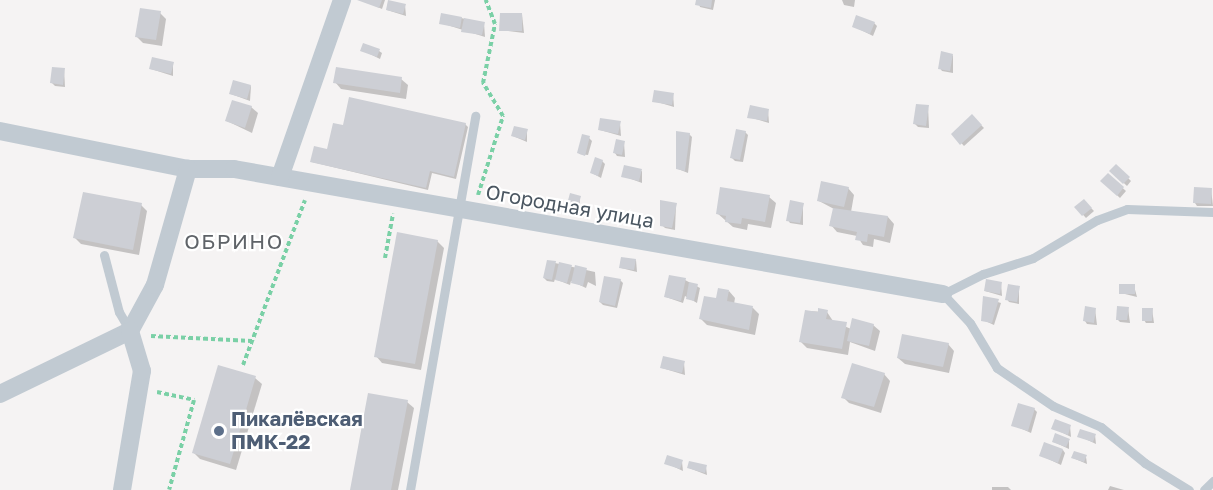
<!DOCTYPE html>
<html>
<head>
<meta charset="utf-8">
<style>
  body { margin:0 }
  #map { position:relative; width:1213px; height:490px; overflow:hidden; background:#f5f3f3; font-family:"Golos Text",sans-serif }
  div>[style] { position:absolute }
  .shadow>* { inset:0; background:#0003 }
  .building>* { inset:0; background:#cdcfd5 }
  .path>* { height:4px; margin-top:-2px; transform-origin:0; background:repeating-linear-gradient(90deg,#7ad0a6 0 4.5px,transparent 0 7.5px) }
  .lane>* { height:9px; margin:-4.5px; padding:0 4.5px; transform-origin:4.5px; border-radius:4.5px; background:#c1cad2 }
  .street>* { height:18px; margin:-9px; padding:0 9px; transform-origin:9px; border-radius:9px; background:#c1cad2 }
  .dots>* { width:16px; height:16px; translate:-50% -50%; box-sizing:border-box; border:3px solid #fff; border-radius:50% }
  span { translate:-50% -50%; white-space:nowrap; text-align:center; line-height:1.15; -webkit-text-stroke:4.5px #fff; paint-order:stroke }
  .street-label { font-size:20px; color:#4a5661 }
  .service-label { font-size:20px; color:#4e5e75; font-weight:700 }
  .left { translate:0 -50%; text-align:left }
  .neighbourhood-label { font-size:21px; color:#5f6368; letter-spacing:1.5px }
</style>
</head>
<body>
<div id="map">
  <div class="shadow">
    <div style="clip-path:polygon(362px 0,385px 0,382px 9px)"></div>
    <div style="clip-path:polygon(698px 0,715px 0,713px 10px,700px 7px)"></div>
    <div style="clip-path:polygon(842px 0,855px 0,854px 7px,844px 5px)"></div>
    <div style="clip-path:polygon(405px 5px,406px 16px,387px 10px)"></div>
    <div style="clip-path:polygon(160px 13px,166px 19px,162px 46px,143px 43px,137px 37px)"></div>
    <div style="clip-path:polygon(522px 14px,524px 33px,501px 30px)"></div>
    <div style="clip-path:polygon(461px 18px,484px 23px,485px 37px,441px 23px)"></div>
    <div style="clip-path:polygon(874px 23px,877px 26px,873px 36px,853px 26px)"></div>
    <div style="clip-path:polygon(362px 50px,379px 51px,382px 53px,380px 59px)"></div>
    <div style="clip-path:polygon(953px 55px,953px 73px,942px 71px,940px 68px)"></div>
    <div style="clip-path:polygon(173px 63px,173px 76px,151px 69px)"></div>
    <div style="clip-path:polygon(64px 69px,65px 87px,55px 86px,52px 83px)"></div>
    <div style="clip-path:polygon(401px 79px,408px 85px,406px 99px,341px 89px,335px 82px)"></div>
    <div style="clip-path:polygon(251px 86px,250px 101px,231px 94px)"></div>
    <div style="clip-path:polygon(673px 94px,674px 107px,654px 101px)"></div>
    <div style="clip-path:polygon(928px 106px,929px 128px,918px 127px,915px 124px)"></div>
    <div style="clip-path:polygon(251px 107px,258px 113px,252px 133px,227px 121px)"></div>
    <div style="clip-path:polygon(768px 110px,769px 123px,749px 117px)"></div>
    <div style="clip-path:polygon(972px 116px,984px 128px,964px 146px,953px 134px)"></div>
    <div style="clip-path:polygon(620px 123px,621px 136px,600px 130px)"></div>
    <div style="clip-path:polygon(465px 124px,468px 127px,456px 179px,432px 173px,428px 190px,312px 162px,329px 151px,344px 127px)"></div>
    <div style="clip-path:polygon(527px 131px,527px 142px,513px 136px)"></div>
    <div style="clip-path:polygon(745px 132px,748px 135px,743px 162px,735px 161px,732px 158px)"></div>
    <div style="clip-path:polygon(689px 134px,692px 137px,688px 173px,678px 169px)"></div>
    <div style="clip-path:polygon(589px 138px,592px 141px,588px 155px,579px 154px)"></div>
    <div style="clip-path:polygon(624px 142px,625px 157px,617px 156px,615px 153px)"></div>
    <div style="clip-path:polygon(602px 161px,605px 164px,601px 178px,592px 173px)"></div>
    <div style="clip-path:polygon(1116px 166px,1131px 181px,1127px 186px,1111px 171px)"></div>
    <div style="clip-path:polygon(642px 171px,642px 183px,623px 176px)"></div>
    <div style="clip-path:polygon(1108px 175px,1126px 191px,1120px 198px,1102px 181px)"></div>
    <div style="clip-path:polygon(848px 188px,854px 195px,851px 212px,888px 217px,894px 224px,890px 243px,874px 239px,873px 247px,863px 245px,857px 236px,837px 232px,831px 225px,834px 209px,819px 201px)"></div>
    <div style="clip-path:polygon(1211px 189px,1213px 206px,1197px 206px,1195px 203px)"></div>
    <div style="clip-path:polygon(769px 197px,776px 203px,771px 228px,748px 224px,747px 230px,733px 227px,717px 213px)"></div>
    <div style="clip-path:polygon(580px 198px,579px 213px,570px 210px,567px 207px)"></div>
    <div style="clip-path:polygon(1084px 201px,1094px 211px,1086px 218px,1076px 207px)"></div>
    <div style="clip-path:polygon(803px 204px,803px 225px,790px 223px,788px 220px)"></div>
    <div style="clip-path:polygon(141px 205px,147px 211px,139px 255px,81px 244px,75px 238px)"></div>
    <div style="clip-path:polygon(676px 205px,675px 230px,665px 228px,662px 225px)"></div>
    <div style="clip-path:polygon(437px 241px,444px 248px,421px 370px,382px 363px,376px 356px)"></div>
    <div style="clip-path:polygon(636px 260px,637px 272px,621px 268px)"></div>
    <div style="clip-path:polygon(555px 263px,595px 272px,596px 286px,588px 282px,586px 288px,571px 281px,570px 285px,555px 279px,554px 282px,547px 281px,544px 278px)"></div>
    <div style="clip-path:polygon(620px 280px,623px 283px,617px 308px,603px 305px,600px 302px)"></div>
    <div style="clip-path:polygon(685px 280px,700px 288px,697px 303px,685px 296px,683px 303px,666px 297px)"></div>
    <div style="clip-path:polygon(1001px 283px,1002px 296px,985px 291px)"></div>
    <div style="clip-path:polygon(1134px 286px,1137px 297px,1121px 293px)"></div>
    <div style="clip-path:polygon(1019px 287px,1019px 304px,1009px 302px,1007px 299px)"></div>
    <div style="clip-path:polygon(729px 291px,735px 298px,734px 304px,753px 308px,759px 314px,755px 335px,707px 325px,701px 319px)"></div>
    <div style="clip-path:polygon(984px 298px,1001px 303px,994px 325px,983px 320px)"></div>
    <div style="clip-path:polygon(1128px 308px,1130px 323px,1120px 322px,1117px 319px)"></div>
    <div style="clip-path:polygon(1095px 309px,1097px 325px,1087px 324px,1085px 321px)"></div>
    <div style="clip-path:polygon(1152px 309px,1154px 323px,1146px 323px,1144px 320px)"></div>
    <div style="clip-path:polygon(806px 311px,827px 312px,833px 321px,851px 329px,873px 325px,880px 331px,875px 351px,850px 342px,848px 355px,807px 348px,801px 342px)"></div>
    <div style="clip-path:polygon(948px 344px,954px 351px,949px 373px,905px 364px,898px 358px)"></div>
    <div style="clip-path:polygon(684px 363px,685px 375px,662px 368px)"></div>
    <div style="clip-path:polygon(884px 374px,890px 381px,881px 413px,849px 403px,843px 397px)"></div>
    <div style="clip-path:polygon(255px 378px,262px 384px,236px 470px,200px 459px,194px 453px)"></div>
    <div style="clip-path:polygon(407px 402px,414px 408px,398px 490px,352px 490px)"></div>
    <div style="clip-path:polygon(1034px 409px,1037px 412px,1031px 433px,1013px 425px)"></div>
    <div style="clip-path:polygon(1070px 426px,1071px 437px,1053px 428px)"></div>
    <div style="clip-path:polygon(1095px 435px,1096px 444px,1079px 436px)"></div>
    <div style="clip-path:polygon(1069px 440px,1069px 449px,1054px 442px)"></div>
    <div style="clip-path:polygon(1063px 450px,1065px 453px,1061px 465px,1040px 455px)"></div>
    <div style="clip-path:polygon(1086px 457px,1087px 464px,1073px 458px)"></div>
    <div style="clip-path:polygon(682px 462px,683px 471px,666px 463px)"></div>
    <div style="clip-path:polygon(706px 467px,707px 475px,689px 468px)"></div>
    <div style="clip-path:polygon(1110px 486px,1124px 490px,1108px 490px)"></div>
    <div style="clip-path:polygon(992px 487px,1008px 487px,1011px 490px,992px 490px)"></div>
  </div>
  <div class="building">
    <div style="clip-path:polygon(357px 0,382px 0,379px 8px)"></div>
    <div style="clip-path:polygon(388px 0,406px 4px,403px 14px,386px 10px)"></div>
    <div style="clip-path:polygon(696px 0,712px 0,711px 8px,695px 5px)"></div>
    <div style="clip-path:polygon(140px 8px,161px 11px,156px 40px,135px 37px)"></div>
    <div style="clip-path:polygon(441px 13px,462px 17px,460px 28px,439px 24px)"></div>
    <div style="clip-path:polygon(500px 13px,522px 13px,522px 31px,499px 31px)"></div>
    <div style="clip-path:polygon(856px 15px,875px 22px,870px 34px,852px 27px)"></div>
    <div style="clip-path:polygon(464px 18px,485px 22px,482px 35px,461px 32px)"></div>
    <div style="clip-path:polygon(363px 43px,380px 49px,377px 57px,360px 51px)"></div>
    <div style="clip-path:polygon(941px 51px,953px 54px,950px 71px,938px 69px)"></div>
    <div style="clip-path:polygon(152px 57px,174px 62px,171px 74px,149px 69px)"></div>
    <div style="clip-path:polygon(52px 67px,65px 68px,63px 85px,50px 83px)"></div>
    <div style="clip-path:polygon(336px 67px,402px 77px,400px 93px,333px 83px)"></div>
    <div style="clip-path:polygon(233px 80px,251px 85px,247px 99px,229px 94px)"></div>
    <div style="clip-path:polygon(654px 90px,674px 93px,672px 105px,652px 102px)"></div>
    <div style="clip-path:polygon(349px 97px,466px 123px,454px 177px,430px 171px,426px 188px,310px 162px,314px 146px,327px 149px,333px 123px,343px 125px)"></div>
    <div style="clip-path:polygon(232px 100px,252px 106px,245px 128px,225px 121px)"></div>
    <div style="clip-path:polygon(916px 104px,929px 105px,926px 126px,913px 124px)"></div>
    <div style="clip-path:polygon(750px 105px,769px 109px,767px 121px,747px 118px)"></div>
    <div style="clip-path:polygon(972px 114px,982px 125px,960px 145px,951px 134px)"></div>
    <div style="clip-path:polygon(600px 118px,621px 121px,618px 134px,598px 130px)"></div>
    <div style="clip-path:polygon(514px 126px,528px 129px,525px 140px,511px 136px)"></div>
    <div style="clip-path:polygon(736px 129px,746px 131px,740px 160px,730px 158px)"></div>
    <div style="clip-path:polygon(676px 131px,690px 133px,685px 171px,676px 169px)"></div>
    <div style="clip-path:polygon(582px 134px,590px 136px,585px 156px,577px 153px)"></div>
    <div style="clip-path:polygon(616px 139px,625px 141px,622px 155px,613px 153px)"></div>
    <div style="clip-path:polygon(595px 157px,603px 160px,598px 176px,590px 173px)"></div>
    <div style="clip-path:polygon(1116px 164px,1130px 177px,1123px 184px,1109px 171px)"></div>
    <div style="clip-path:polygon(624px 165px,642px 169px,639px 181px,621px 177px)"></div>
    <div style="clip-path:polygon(1108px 173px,1124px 187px,1117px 196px,1100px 181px)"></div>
    <div style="clip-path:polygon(821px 181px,849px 187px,844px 207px,817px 201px)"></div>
    <div style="clip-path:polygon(720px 187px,770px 195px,765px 222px,742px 218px,741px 224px,725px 222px,726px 216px,716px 214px)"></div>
    <div style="clip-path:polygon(1194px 187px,1212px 188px,1211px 204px,1193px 203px)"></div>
    <div style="clip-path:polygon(83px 192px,142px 203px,133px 250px,73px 238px)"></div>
    <div style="clip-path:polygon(570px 193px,581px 196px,577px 211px,566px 208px)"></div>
    <div style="clip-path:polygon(1084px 199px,1092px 208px,1082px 216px,1074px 207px)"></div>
    <div style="clip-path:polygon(660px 200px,677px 203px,672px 228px,660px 226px)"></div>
    <div style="clip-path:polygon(790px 200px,804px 203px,800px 223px,786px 221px)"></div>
    <div style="clip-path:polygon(833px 208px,888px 216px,884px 237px,868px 234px,867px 242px,855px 240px,857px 232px,829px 226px)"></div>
    <div style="clip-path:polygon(397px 232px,438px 240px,415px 364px,374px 357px)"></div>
    <div style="clip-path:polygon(621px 257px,636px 259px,634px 270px,619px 268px)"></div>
    <div style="clip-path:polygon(547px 260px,556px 261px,552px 280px,543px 278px)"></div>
    <div style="clip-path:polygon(559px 262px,572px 265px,567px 283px,555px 280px)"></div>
    <div style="clip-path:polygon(575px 265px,587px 268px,583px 286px,571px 283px)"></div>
    <div style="clip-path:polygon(669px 275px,686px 278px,681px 301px,664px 297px)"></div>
    <div style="clip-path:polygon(604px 276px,621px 279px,615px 306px,599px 302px)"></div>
    <div style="clip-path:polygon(986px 279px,1002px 282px,1000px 294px,984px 291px)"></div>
    <div style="clip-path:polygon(689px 282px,698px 284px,694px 301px,686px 299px)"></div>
    <div style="clip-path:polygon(1008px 284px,1020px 286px,1017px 302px,1005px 300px)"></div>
    <div style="clip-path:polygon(1119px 284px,1135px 284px,1135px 294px,1119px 294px)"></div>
    <div style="clip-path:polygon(718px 288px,729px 290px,727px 301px,753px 306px,749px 330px,699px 319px,704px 296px,716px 298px)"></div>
    <div style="clip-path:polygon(983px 296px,999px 299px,992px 323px,981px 321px)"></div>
    <div style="clip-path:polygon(1085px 306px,1096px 308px,1094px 323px,1083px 321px)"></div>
    <div style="clip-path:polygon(1117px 306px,1129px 307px,1127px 320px,1116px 320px)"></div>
    <div style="clip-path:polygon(818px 308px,828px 310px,826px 319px,847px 322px,842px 349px,799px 342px,805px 310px,818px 312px)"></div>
    <div style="clip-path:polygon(1142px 308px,1153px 308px,1152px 321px,1142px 321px)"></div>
    <div style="clip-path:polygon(852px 318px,874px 324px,869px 346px,847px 341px)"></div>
    <div style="clip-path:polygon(902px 334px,949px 343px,943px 367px,897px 358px)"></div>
    <div style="clip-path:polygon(663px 356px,685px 361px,682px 373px,660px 368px)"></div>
    <div style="clip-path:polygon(852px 363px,885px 373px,874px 407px,841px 398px)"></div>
    <div style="clip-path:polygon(218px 365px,256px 376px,230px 464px,192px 453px)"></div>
    <div style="clip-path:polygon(368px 393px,408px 400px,391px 490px,350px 490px)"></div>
    <div style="clip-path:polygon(1018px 403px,1035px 408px,1028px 431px,1011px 426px)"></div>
    <div style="clip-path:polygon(1055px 419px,1071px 425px,1068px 435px,1051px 429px)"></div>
    <div style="clip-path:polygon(1080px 429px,1096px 434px,1093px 442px,1077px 437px)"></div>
    <div style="clip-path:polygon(1055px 433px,1070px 439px,1066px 447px,1052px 442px)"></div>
    <div style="clip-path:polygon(1044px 442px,1063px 449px,1058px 463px,1039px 456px)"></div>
    <div style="clip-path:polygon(1074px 451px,1087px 455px,1084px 462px,1071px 458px)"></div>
    <div style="clip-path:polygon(667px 455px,683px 460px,680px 469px,664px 464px)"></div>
    <div style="clip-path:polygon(689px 461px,707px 465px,705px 473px,687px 468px)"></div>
  </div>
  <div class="path">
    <div style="left:478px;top:195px;width:83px;rotate:-72.4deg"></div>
    <div style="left:503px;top:116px;width:39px;rotate:-121deg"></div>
    <div style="left:483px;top:83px;width:60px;rotate:-78.5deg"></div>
    <div style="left:495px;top:24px;width:26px;rotate:-111deg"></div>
    <div style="left:385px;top:258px;width:45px;rotate:-79.7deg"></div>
    <div style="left:151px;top:336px;width:101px;rotate:2.8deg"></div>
    <div style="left:243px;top:365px;width:176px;rotate:-69.4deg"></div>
    <div style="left:157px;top:392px;width:38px;rotate:12deg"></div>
    <div style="left:194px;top:400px;width:93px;rotate:105.5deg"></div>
  </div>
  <div class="lane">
    <div style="left:104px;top:255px;width:59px;rotate:75.3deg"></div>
    <div style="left:119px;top:312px;width:22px;rotate:60deg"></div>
    <div style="left:410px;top:490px;width:380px;rotate:-80.1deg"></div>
    <div style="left:1189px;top:490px;width:52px;rotate:-148.5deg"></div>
    <div style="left:1145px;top:463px;width:57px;rotate:-140.7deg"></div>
    <div style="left:1101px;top:427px;width:52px;rotate:-156.4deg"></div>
    <div style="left:1053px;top:406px;width:68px;rotate:-145.8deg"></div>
    <div style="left:997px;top:368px;width:52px;rotate:-121deg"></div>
    <div style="left:970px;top:323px;width:40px;rotate:-133deg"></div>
    <div style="left:943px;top:294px;width:45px;rotate:-26.6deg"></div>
    <div style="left:983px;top:274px;width:52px;rotate:-17.7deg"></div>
    <div style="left:1033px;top:258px;width:74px;rotate:-30.7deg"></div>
    <div style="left:1097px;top:220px;width:32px;rotate:-20deg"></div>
    <div style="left:1127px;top:209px;width:86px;rotate:2deg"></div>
    <div style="left:1204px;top:490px;width:13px;rotate:-45deg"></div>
  </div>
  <div class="street">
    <div style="left:0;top:131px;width:192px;rotate:11.4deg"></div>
    <div style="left:188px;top:169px;width:46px"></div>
    <div style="left:234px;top:169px;width:720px;rotate:10deg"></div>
    <div style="left:280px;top:177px;width:188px;rotate:-70.7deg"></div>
    <div style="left:0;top:394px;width:144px;rotate:-25.9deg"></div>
    <div style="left:130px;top:331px;width:52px;rotate:-61.5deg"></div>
    <div style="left:155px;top:285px;width:121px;rotate:-74.1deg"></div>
    <div style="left:122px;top:490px;width:121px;rotate:-80.5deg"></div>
    <div style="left:142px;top:371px;width:42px;rotate:-106.7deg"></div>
  </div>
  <div class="dots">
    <div style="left:219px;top:431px;background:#5c6f8a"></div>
  </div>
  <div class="street-label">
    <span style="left:570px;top:206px;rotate:10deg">Огородная улица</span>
  </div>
  <div class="service-label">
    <span class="left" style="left:231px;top:430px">Пикалёвская<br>ПМК-22</span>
  </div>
  <div class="neighbourhood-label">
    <span style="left:234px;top:241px">ОБРИНО</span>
  </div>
</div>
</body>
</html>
